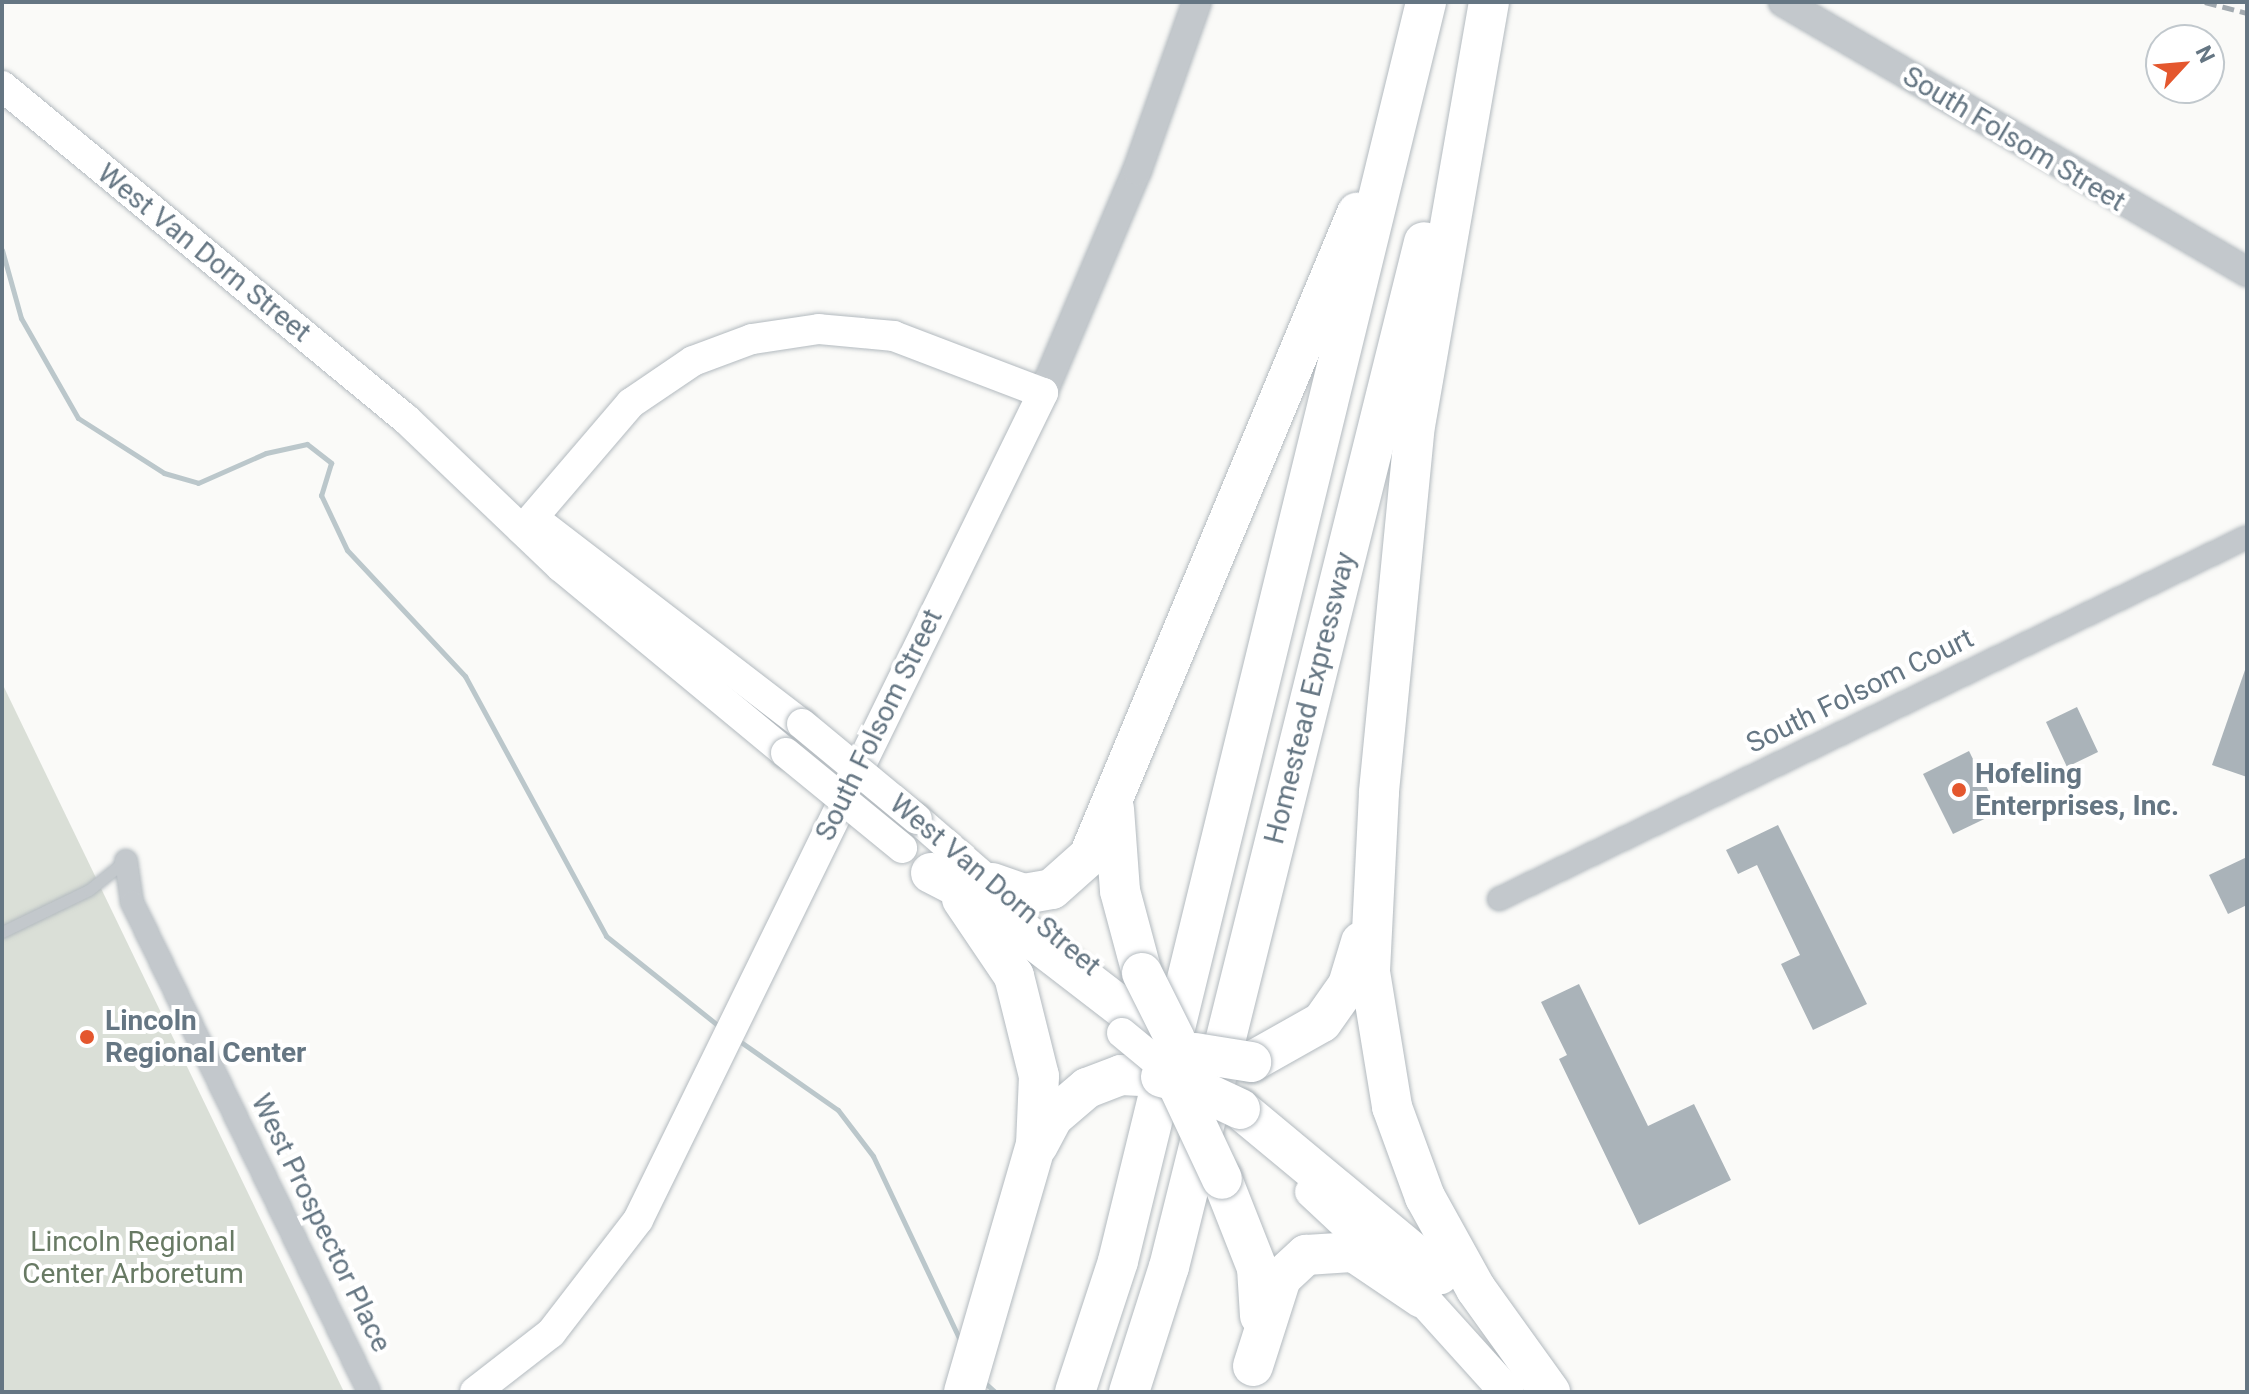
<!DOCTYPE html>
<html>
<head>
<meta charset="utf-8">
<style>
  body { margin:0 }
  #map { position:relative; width:2249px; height:1394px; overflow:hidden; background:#fafaf8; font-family:Roboto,sans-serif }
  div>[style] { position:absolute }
  .green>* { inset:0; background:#dadfd7 }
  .stream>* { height:5px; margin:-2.5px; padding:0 2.5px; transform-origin:2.5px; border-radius:2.5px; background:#bbc7cb }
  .building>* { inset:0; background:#aab3b9 }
  .roads { filter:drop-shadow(0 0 2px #b3babf) drop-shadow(0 0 2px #b3babf) }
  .service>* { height:11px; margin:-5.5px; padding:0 5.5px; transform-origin:5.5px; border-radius:5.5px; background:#c3c8cc }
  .minor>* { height:22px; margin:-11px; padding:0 11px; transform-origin:11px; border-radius:11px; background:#c3c8cc }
  .tertiary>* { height:28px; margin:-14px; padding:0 14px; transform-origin:14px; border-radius:14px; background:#c3c8cc }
  .secondary>* { height:30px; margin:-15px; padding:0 15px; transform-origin:15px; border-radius:15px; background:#fff }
  .primary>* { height:34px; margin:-17px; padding:0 17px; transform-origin:17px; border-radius:17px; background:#fff }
  .motorway>* { height:40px; margin:-20px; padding:0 20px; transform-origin:20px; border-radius:20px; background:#fff }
  .rail>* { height:5px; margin-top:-2.5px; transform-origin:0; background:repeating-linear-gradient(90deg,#a2aab0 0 12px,transparent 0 18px) }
  .bridges { filter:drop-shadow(0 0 2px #b3babf) drop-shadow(0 0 2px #b3babf) }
  .secondary-bridge>* { height:30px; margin:-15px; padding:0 15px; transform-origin:15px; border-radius:15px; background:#fff }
  .motorway-bridge>* { height:40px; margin:-20px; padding:0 20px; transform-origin:20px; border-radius:20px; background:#fff }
  .dots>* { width:22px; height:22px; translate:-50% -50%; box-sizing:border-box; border:4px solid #fff; border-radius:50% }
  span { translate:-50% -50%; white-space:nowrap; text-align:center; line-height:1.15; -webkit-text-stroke:8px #fff; paint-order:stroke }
  .street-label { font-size:28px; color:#657683 }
  .poi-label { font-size:28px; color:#657683; font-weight:700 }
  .left { translate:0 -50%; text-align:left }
  .park-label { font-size:28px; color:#687a64 }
  .frame { position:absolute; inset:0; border:4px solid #657683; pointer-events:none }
  .north { position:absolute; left:2145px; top:24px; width:80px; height:80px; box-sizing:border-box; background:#fff; border:2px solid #c1c8cd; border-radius:50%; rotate:64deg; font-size:22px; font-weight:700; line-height:32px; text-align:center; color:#657683 }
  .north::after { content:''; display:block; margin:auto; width:28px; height:36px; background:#e4572e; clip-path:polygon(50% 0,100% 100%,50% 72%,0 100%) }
</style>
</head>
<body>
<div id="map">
  <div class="green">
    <div style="clip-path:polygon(2px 683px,344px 1392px,2px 1392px)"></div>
  </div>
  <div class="stream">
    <div style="left:2px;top:250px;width:71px;rotate:74.4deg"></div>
    <div style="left:21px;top:318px;width:115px;rotate:60.3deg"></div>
    <div style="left:78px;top:418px;width:102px;rotate:32.6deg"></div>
    <div style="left:164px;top:473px;width:35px;rotate:16deg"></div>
    <div style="left:198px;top:483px;width:74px;rotate:-23.8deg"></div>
    <div style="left:266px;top:453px;width:42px;rotate:-12.4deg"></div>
    <div style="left:307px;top:444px;width:31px;rotate:38deg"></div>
    <div style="left:331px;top:463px;width:34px;rotate:107deg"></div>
    <div style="left:321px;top:495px;width:61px;rotate:64.7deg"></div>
    <div style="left:347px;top:550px;width:173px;rotate:46.9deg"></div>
    <div style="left:465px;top:676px;width:296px;rotate:61.5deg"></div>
    <div style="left:606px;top:936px;width:146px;rotate:38.6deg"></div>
    <div style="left:738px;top:1040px;width:122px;rotate:35deg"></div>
    <div style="left:838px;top:1110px;width:58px;rotate:52.7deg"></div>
    <div style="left:873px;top:1156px;width:206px;rotate:64.7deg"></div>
    <div style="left:984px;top:1382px;width:15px;rotate:42deg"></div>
  </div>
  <div class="building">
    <div style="clip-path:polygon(2245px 670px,2247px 670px,2247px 777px,2212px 765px)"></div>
    <div style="clip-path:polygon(2077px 707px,2098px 752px,2067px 767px,2046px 722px)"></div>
    <div style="clip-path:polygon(1969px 751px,1999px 812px,1953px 834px,1923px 774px)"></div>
    <div style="clip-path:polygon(1778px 825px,1867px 1004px,1813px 1030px,1781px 964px,1800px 955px,1757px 865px,1738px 874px,1726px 850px)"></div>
    <div style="clip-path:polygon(2247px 857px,2247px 905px,2228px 914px,2209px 875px)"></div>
    <div style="clip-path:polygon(1579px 984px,1648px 1126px,1694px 1104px,1731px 1180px,1639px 1225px,1559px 1059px,1567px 1055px,1541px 1002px)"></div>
  </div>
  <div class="roads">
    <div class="service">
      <div style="left:2px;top:932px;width:97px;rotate:-25.8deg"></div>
      <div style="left:89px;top:890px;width:46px;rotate:-38.9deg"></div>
    </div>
    <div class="minor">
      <div style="left:126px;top:861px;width:41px;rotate:81.7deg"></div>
      <div style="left:132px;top:902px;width:544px;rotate:64.19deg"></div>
      <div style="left:1499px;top:899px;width:831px;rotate:-25.82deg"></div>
    </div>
    <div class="tertiary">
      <div style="left:1783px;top:2px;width:537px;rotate:30.19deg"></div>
      <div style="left:1043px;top:393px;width:241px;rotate:-67.1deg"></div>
      <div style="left:1137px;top:171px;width:179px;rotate:-70.5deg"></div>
    </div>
    <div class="secondary">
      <div style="left:2px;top:86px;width:525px;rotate:39.51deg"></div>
      <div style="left:407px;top:420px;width:213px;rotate:43.7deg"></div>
      <div style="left:561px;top:567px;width:292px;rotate:39.6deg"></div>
      <div style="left:541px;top:524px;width:329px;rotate:37.5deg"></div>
      <div style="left:917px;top:819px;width:118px;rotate:40.9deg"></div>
      <div style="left:1310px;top:1192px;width:100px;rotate:43deg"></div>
      <div style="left:475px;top:1392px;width:96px;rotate:-37.8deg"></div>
      <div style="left:551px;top:1333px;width:143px;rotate:-52.4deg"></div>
      <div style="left:638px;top:1220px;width:921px;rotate:-63.91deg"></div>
      <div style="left:1043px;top:393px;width:160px;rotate:-159.1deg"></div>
      <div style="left:894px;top:336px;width:75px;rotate:-174.7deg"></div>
      <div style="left:819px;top:329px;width:68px;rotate:171.5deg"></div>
      <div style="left:752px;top:339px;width:63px;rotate:159.6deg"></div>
      <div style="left:693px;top:361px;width:75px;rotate:145.9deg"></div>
      <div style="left:631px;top:403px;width:167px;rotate:130.6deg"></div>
    </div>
    <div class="primary">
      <div style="left:1422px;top:1298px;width:127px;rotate:47.9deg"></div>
    </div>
    <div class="motorway">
      <div style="left:1489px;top:2px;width:428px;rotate:99.9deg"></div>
      <div style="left:1415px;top:424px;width:371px;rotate:95.6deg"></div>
      <div style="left:1379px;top:793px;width:179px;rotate:92.9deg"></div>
      <div style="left:1370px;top:972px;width:137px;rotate:80.7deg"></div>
      <div style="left:1392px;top:1107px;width:96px;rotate:69.9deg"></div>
      <div style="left:1425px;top:1197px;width:105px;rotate:61deg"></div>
      <div style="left:1476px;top:1289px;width:127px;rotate:54.3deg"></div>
      <div style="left:1114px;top:809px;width:82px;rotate:85.8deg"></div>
      <div style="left:1120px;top:891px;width:85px;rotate:75deg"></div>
      <div style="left:931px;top:873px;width:53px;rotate:27.1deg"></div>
      <div style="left:978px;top:897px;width:215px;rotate:37.6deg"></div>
      <div style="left:992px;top:883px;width:34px;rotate:19deg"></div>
      <div style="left:1024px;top:894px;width:28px;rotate:-10deg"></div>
      <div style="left:1052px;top:889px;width:50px;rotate:-41.7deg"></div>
      <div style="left:1089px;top:856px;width:697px;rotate:-67.37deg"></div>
      <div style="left:962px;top:899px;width:93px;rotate:56deg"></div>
      <div style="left:1014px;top:976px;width:103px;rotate:76deg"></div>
      <div style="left:1039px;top:1076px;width:68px;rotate:92.5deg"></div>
      <div style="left:1036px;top:1144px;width:258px;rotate:106.2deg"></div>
      <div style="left:1251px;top:1062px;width:81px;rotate:-29.4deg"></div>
      <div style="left:1322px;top:1022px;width:45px;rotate:-54.9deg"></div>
      <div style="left:1348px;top:985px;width:45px;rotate:-73.2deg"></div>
      <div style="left:1240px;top:1109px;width:259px;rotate:39.7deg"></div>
      <div style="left:1038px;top:1145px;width:32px;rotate:-62deg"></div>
      <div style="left:1053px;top:1117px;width:45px;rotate:-40.5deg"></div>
      <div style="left:1087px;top:1088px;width:36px;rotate:-21deg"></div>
      <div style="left:1121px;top:1075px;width:40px;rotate:2.9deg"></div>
      <div style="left:1222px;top:1179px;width:96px;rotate:68.5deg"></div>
      <div style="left:1257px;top:1268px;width:48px;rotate:86.4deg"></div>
      <div style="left:1253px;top:1366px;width:92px;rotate:-72.3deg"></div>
      <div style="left:1281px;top:1278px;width:34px;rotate:-43deg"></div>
      <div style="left:1306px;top:1255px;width:48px;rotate:-3.6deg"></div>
      <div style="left:1354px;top:1252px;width:82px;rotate:34.1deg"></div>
      <div style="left:1075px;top:1392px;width:138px;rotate:-71.8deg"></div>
      <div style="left:1118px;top:1261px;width:1296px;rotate:-76.25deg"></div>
      <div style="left:1129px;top:1392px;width:131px;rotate:-72.3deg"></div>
      <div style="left:1169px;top:1267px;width:1056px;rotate:-76.03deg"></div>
    </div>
  </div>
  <div class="rail">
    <div style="left:2205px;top:2px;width:43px;rotate:14.7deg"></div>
  </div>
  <div class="bridges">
    <div class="secondary-bridge">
      <div style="left:802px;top:724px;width:149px;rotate:39.6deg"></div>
      <div style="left:786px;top:753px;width:150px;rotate:39.3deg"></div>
      <div style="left:1122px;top:1033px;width:67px;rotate:39.6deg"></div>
    </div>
    <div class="motorway-bridge">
      <div style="left:1142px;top:973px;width:74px;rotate:63.4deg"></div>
      <div style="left:1195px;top:1053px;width:57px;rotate:9.1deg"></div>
      <div style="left:1161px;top:1077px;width:16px;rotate:15deg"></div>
      <div style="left:1176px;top:1081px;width:108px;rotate:64.9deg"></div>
      <div style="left:1202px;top:1091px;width:42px;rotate:25.3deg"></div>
    </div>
  </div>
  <div class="dots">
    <div style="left:1959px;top:790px;background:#e4572e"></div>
    <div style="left:87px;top:1037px;background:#e4572e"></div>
  </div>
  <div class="street-label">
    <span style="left:2014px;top:139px;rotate:31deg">South Folsom Street</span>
    <span style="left:204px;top:253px;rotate:39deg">West Van Dorn Street</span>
    <span style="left:1860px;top:691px;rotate:-26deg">South Folsom Court</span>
    <span style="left:1310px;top:698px;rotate:-76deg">Homestead Expressway</span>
    <span style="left:879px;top:725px;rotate:-64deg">South Folsom Street</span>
    <span style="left:995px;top:885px;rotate:40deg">West Van Dorn Street</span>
    <span style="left:321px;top:1223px;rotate:64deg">West Prospector Place</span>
  </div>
  <div class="poi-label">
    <span class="left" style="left:1975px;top:790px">Hofeling<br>Enterprises, Inc.</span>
    <span class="left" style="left:105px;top:1037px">Lincoln<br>Regional Center</span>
  </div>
  <div class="park-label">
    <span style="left:133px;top:1258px">Lincoln Regional<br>Center Arboretum</span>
  </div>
  <div class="frame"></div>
  <div class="north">N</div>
</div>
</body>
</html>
